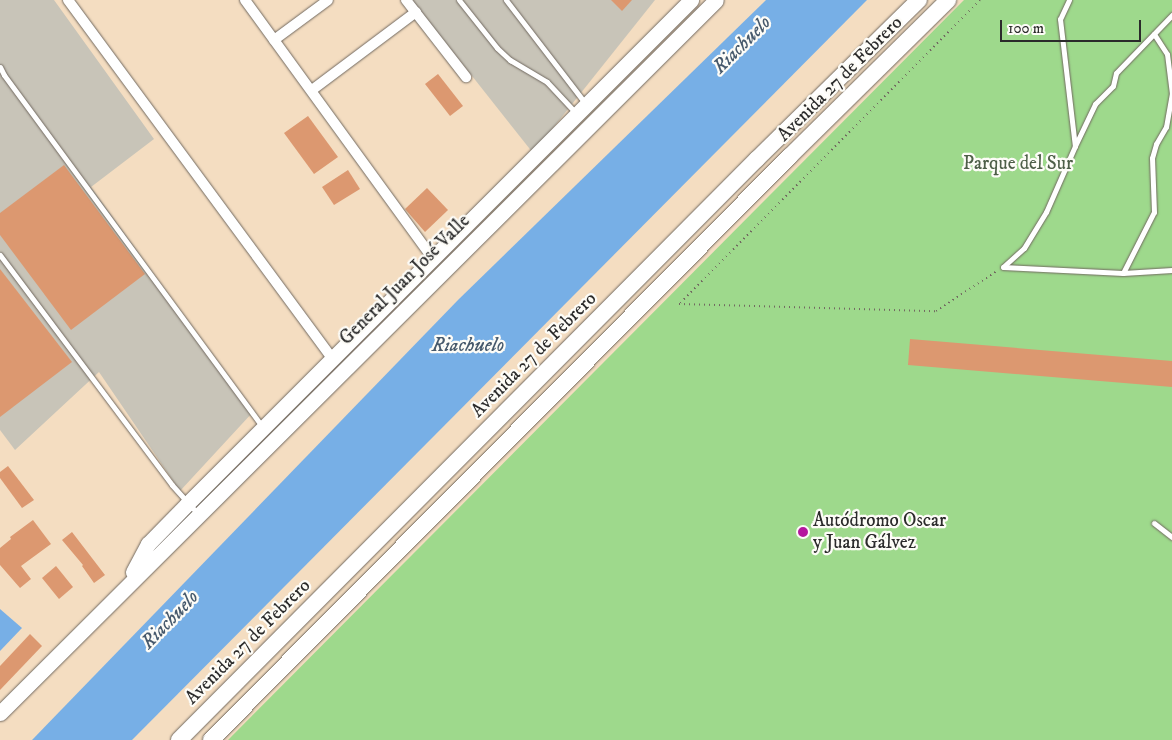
<!DOCTYPE html>
<html>
<head>
<meta charset="utf-8">
<style>
  body { margin:0 }
  #map { position:relative; width:1172px; height:740px; overflow:hidden; background:#f4ddc1; font-family:"IM FELL DW Pica",serif }
  div>[style] { position:absolute }
  .industrial>* { inset:0; background:#c8c4b8 }
  .green>* { inset:0; background:#9ed98c }
  .water>* { inset:0; background:#77afe6 }
  .building>* { inset:0; background:#dc9870 }
  .path>* { height:2px; margin-top:-1px; transform-origin:0; background:repeating-linear-gradient(90deg,#716960 0 1px,transparent 0 5px) }
  .roads { filter:drop-shadow(0 0 1px #716960) drop-shadow(0 0 1px #716960) }
  .lane>* { height:5px; margin:-2.5px; padding:0 2.5px; transform-origin:2.5px; border-radius:2.5px; background:#fff }
  .street>* { height:10px; margin:-5px; padding:0 5px; transform-origin:5px; border-radius:5px; background:#fff }
  .secondary>* { height:15px; margin:-7.5px; padding:0 7.5px; transform-origin:7.5px; border-radius:7.5px; background:#fff }
  .primary>* { height:16px; margin:-8px; padding:0 8px; transform-origin:8px; border-radius:8px; background:#fff }
  .dots>* { width:14px; height:14px; translate:-50% -50%; box-sizing:border-box; border:2px solid #fdfcf7; border-radius:50% }
  span { translate:-50% -50%; white-space:nowrap; text-align:center; line-height:1.15; -webkit-text-stroke:4.5px #fdfcf7; paint-order:stroke }
  .street-label { font-size:19px; color:#2b2b2b }
  .park-label { font-size:19px; color:#4e5f48 }
  .poi-label { font-size:19px; color:#2b2b2b }
  .left { translate:0 -50%; text-align:left }
  .water-label { font-size:20px; color:#46596c; font-style:italic }
  .scale { position:absolute; left:1000px; top:20px; width:141px; height:22px; box-sizing:border-box; border:2px solid #2b2b2b; border-top:0; padding-left:6px; font-size:15px; line-height:18px; white-space:nowrap; color:#2b2b2b; -webkit-text-stroke:4px #fdfcf7; paint-order:stroke }
</style>
</head>
<body>
<div id="map">
  <div class="industrial">
    <div style="clip-path:polygon(0 0,54px 0,154px 139px,91px 187px,253px 412px,180px 491px,99px 372px,15px 450px,0 430px)"></div>
    <div style="clip-path:polygon(412px 0,655px 0,533px 153px)"></div>
  </div>
  <div class="green">
    <div style="clip-path:polygon(964px 0,1172px 0,1172px 740px,228px 740px)"></div>
  </div>
  <div class="water">
    <div style="clip-path:polygon(766px 0,867px 0,132px 740px,32px 740px,458px 300px)"></div>
    <div style="clip-path:polygon(0 609px,22px 628px,0 651px)"></div>
  </div>
  <div class="building">
    <div style="clip-path:polygon(611px 0,632px 0,622px 11px)"></div>
    <div style="clip-path:polygon(438px 74px,463px 106px,450px 116px,425px 84px)"></div>
    <div style="clip-path:polygon(308px 116px,338px 157px,314px 174px,284px 133px)"></div>
    <div style="clip-path:polygon(64px 165px,145px 274px,71px 330px,0 235px,0 213px)"></div>
    <div style="clip-path:polygon(348px 170px,360px 189px,334px 205px,322px 187px)"></div>
    <div style="clip-path:polygon(427px 188px,448px 210px,425px 232px,405px 209px)"></div>
    <div style="clip-path:polygon(0 269px,72px 362px,0 417px)"></div>
    <div style="clip-path:polygon(910px 339px,1172px 361px,1172px 387px,908px 365px)"></div>
    <div style="clip-path:polygon(8px 466px,34px 500px,22px 508px,0 478px,0 472px)"></div>
    <div style="clip-path:polygon(33px 520px,51px 544px,21px 566px,31px 579px,20px 588px,0 565px,0 548px,11px 539px,10px 537px)"></div>
    <div style="clip-path:polygon(72px 532px,105px 575px,94px 583px,82px 566px,83px 565px,62px 540px)"></div>
    <div style="clip-path:polygon(56px 566px,73px 587px,59px 599px,42px 578px)"></div>
    <div style="clip-path:polygon(30px 634px,42px 646px,0 690px,0 666px)"></div>
  </div>
  <div class="path">
    <div style="left:980px;top:0;width:428px;rotate:134.7deg"></div>
    <div style="left:679px;top:304px;width:257px;rotate:1.6deg"></div>
    <div style="left:936px;top:311px;width:73px;rotate:-33.3deg"></div>
  </div>
  <div class="roads">
    <div class="lane">
      <div style="left:459px;top:0;width:61px;rotate:51.6deg"></div>
      <div style="left:497px;top:48px;width:18px;rotate:43deg"></div>
      <div style="left:510px;top:60px;width:43px;rotate:30.7deg"></div>
      <div style="left:547px;top:82px;width:42px;rotate:46.9deg"></div>
      <div style="left:506px;top:0;width:130px;rotate:52.5deg"></div>
      <div style="left:1069px;top:0;width:21px;rotate:115deg"></div>
      <div style="left:1060px;top:19px;width:128px;rotate:83.3deg"></div>
      <div style="left:1075px;top:146px;width:72px;rotate:113.7deg"></div>
      <div style="left:1046px;top:212px;width:42px;rotate:121.4deg"></div>
      <div style="left:1024px;top:248px;width:28px;rotate:138deg"></div>
      <div style="left:1003px;top:267px;width:120px;rotate:2.9deg"></div>
      <div style="left:1123px;top:273px;width:49px;rotate:-3.5deg"></div>
      <div style="left:0;top:67px;width:9px;rotate:63deg"></div>
      <div style="left:4px;top:75px;width:437px;rotate:53.7deg"></div>
      <div style="left:1075px;top:146px;width:47px;rotate:-64.5deg"></div>
      <div style="left:1095px;top:104px;width:25px;rotate:-45deg"></div>
      <div style="left:1113px;top:86px;width:13px;rotate:-77deg"></div>
      <div style="left:1116px;top:73px;width:81px;rotate:-46deg"></div>
      <div style="left:0;top:255px;width:287px;rotate:53.2deg"></div>
      <div style="left:172px;top:485px;width:39px;rotate:48deg"></div>
      <div style="left:1123px;top:273px;width:68px;rotate:-63.1deg"></div>
      <div style="left:1154px;top:212px;width:54px;rotate:-92.1deg"></div>
      <div style="left:1152px;top:158px;width:15px;rotate:-74deg"></div>
      <div style="left:1156px;top:144px;width:20px;rotate:-60deg"></div>
      <div style="left:1166px;top:127px;width:34px;rotate:-80deg"></div>
      <div style="left:1172px;top:94px;width:40px;rotate:-97.1deg"></div>
      <div style="left:1167px;top:54px;width:24px;rotate:-123deg"></div>
      <div style="left:1154px;top:523px;width:23px;rotate:38deg"></div>
    </div>
    <div class="street">
      <div style="left:68px;top:0;width:446px;rotate:53.6deg"></div>
      <div style="left:245px;top:0;width:320px;rotate:54deg"></div>
      <div style="left:406px;top:0;width:98px;rotate:52.1deg"></div>
      <div style="left:274px;top:40px;width:67px;rotate:-36.5deg"></div>
      <div style="left:312px;top:90px;width:130px;rotate:-36.9deg"></div>
    </div>
    <div class="secondary">
      <div style="left:133px;top:572px;width:32px;rotate:-62deg"></div>
      <div style="left:148px;top:544px;width:56px;rotate:-45.7deg"></div>
      <div style="left:187px;top:504px;width:713px;rotate:-45deg"></div>
      <div style="left:0;top:713px;width:1010px;rotate:-44.88deg"></div>
    </div>
    <div class="primary">
      <div style="left:179px;top:740px;width:820px;rotate:-45.15deg"></div>
      <div style="left:757px;top:159px;width:227px;rotate:-44.5deg"></div>
      <div style="left:211px;top:740px;width:822px;rotate:-45.25deg"></div>
      <div style="left:790px;top:156px;width:222px;rotate:-44.6deg"></div>
    </div>
  </div>
  <div class="dots">
    <div style="left:803px;top:532px;background:#b5179e"></div>
  </div>
  <div class="street-label">
    <span style="left:840px;top:79px;rotate:-45deg">Avenida 27 de Febrero</span>
    <span style="left:405px;top:280px;rotate:-45deg">General Juan José Valle</span>
    <span style="left:534px;top:355px;rotate:-45deg">Avenida 27 de Febrero</span>
    <span style="left:248px;top:642px;rotate:-45deg">Avenida 27 de Febrero</span>
  </div>
  <div class="park-label">
    <span style="left:1018px;top:164px">Parque del Sur</span>
  </div>
  <div class="poi-label">
    <span class="left" style="left:813px;top:532px">Autódromo Oscar<br>y Juan Gálvez</span>
  </div>
  <div class="water-label">
    <span style="left:742px;top:45px;rotate:-45deg">Riachuelo</span>
    <span style="left:468px;top:345px">Riachuelo</span>
    <span style="left:170px;top:620px;rotate:-46deg">Riachuelo</span>
  </div>
  <div class="scale">100 m</div>
</div>
</body>
</html>
